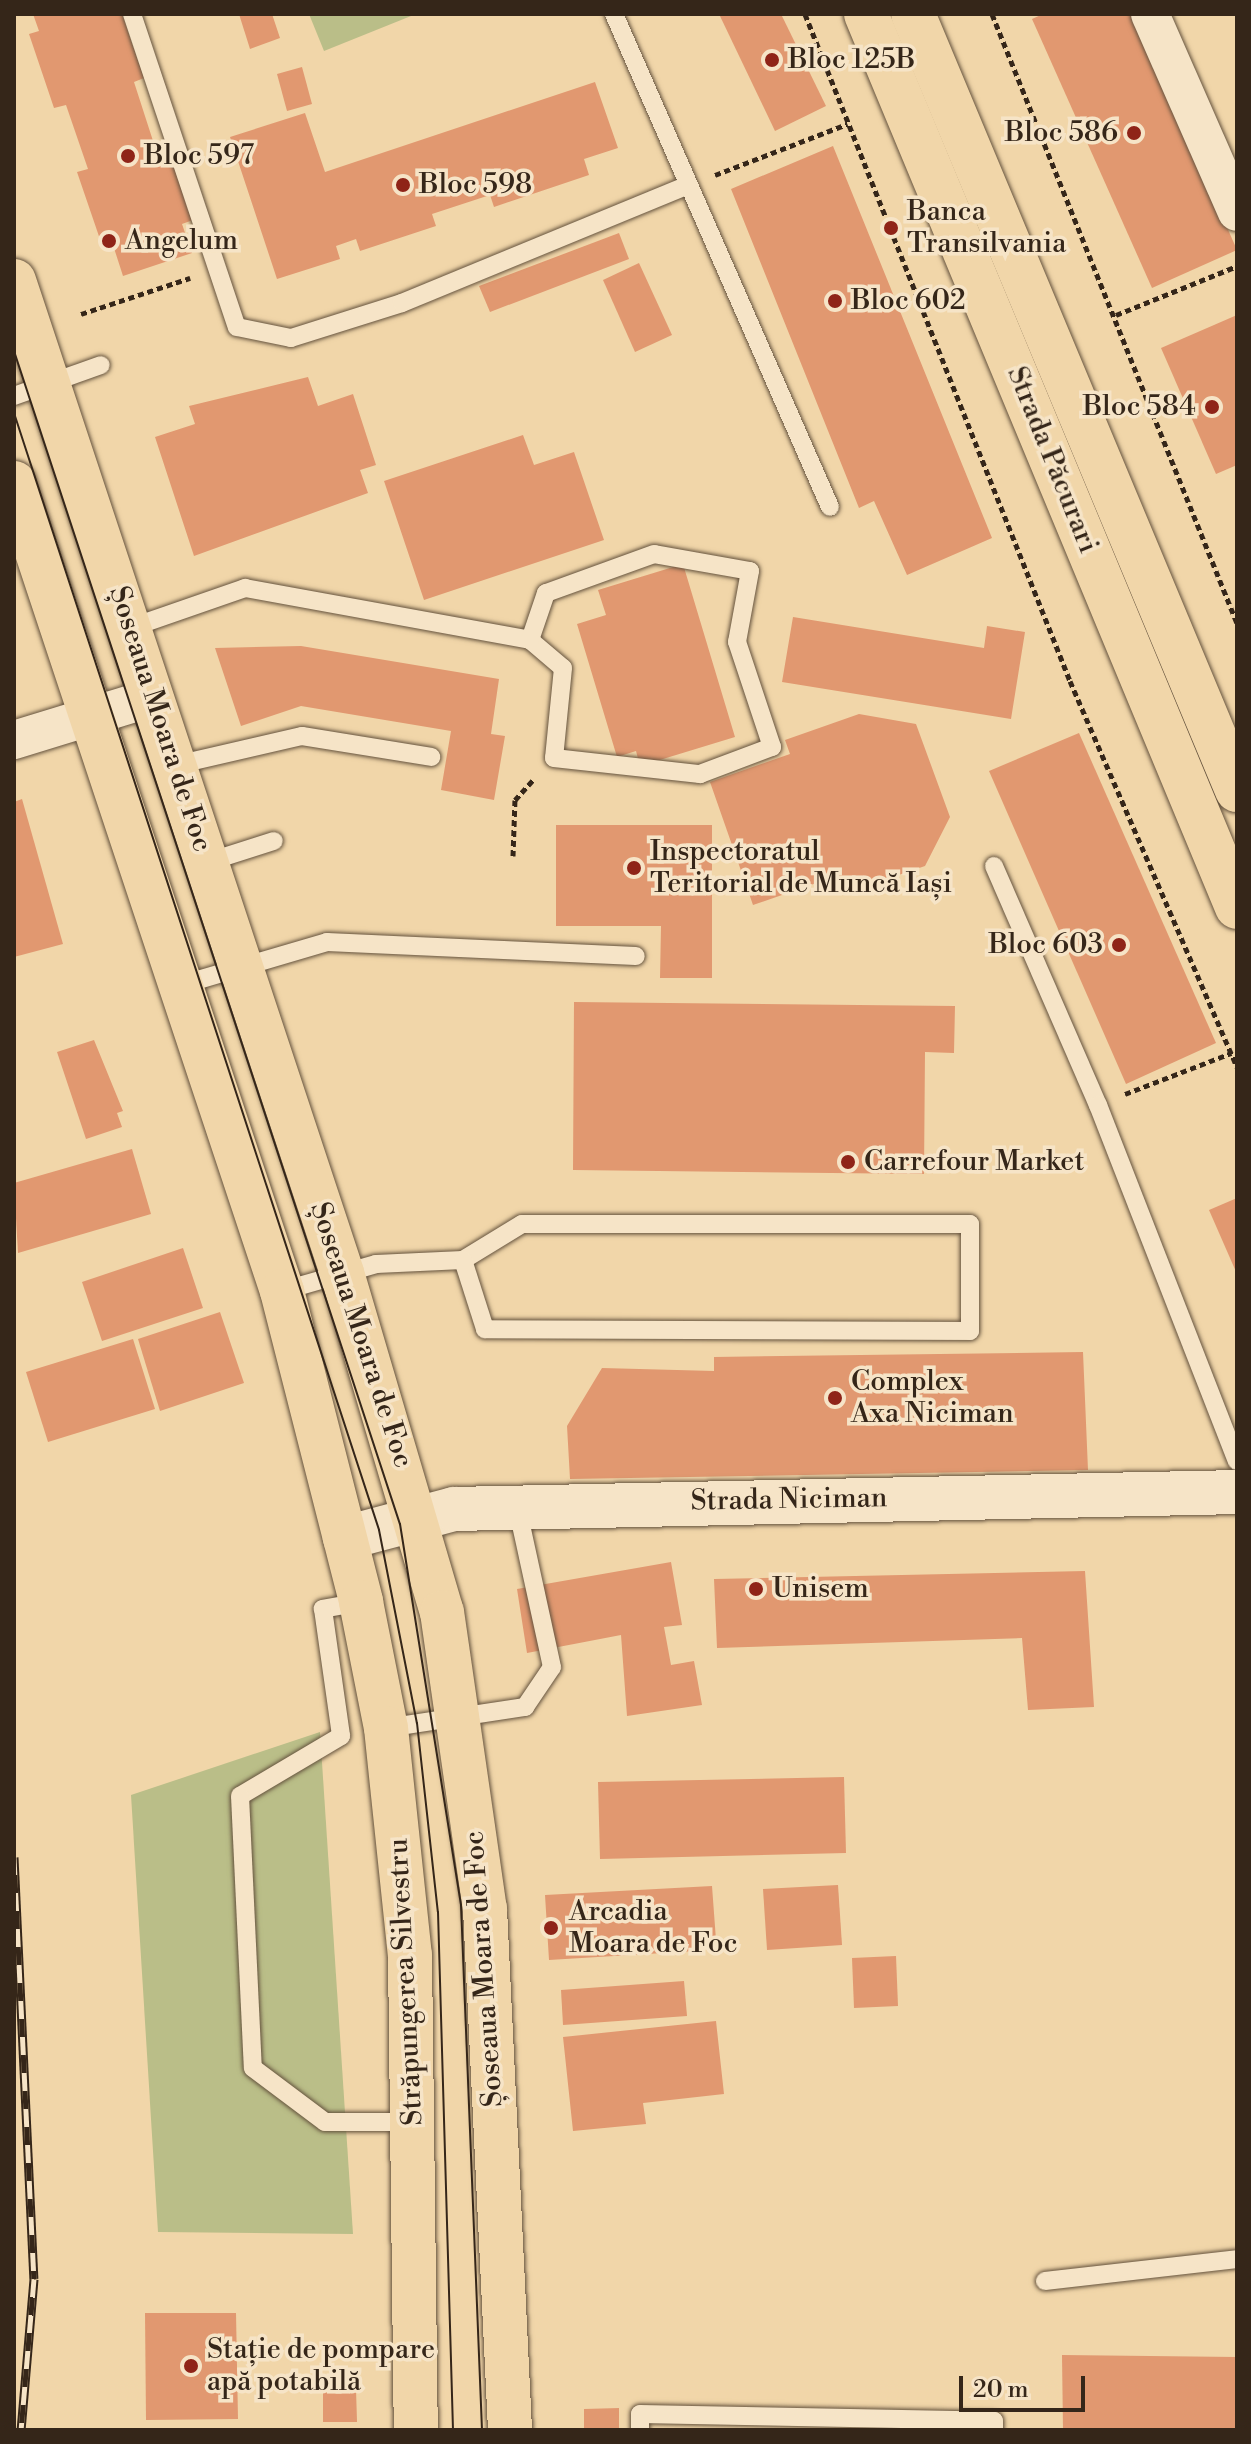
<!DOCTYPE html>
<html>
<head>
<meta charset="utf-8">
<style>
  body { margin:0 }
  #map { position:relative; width:1251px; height:2444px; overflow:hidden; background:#f1d6a9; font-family:"Libre Bodoni",serif }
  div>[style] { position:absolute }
  .green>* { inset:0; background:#babe88 }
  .building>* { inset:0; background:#e19870 }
  .path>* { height:5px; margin-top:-2.5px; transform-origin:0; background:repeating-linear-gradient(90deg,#352619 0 6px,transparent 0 10px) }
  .roads { filter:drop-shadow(0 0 2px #64523d) drop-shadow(0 0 2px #64523d) }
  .service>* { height:18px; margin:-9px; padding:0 9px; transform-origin:9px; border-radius:9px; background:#f6e4c7 }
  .minor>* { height:38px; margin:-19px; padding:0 19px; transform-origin:19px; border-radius:19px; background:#f6e4c7 }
  .tertiary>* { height:44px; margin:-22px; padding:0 22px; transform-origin:22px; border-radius:22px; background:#f6e4c7 }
  .primary>* { height:44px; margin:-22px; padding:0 22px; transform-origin:22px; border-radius:22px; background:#f1d6a9 }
  .tram>* { height:2px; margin:-1px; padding:0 1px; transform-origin:1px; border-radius:1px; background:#352619 }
  .rail>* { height:9px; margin-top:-4.5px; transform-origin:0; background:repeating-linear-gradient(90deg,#f6e4c7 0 18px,#352619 0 36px); box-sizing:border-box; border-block:2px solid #352619 }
  .dots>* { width:22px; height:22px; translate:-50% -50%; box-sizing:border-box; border:4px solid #f6e4c7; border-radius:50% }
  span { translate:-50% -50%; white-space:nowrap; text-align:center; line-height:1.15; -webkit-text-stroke:7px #f6e4c7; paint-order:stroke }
  .poi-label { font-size:28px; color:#352619 }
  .left { translate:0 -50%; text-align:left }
  .right { translate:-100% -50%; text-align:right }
  .street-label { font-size:28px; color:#352619 }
  .frame { position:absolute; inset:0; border:16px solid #352619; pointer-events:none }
  .scale { position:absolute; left:959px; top:2376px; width:126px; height:36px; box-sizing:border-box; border:4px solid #352619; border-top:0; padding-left:10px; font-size:24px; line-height:28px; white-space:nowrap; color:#352619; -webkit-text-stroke:6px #f6e4c7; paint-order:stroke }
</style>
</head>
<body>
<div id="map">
  <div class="green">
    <div style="clip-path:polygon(309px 14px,416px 14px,324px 51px)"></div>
    <div style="clip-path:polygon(320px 1732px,353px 2234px,158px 2232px,131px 1795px)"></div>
  </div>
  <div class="building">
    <div style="clip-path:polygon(33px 14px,122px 14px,144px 78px,134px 82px,154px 144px,166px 140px,193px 220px,182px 224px,192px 253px,123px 276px,113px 245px,103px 248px,77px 172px,88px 169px,66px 105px,54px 108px,29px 34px,39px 31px)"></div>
    <div style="clip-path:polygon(239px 14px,272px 14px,280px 38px,250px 49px)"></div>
    <div style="clip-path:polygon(719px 14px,781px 14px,826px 106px,775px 131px)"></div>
    <div style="clip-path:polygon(1043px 14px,1133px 14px,1237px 250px,1152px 288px,1032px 19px)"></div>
    <div style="clip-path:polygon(302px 67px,312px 104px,287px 111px,277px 74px)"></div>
    <div style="clip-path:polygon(595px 82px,618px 148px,584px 159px,589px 175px,494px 207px,490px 195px,432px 214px,436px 226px,360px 251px,356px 239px,336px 246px,340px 259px,277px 279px,230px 137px,305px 113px,325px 172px)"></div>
    <div style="clip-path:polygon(833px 146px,992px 538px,907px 575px,874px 501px,859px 508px,731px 189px)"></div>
    <div style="clip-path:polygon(619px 233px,629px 259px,490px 312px,479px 286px)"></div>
    <div style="clip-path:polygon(639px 263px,672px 335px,635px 352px,603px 280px)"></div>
    <div style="clip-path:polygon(1237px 315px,1237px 465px,1216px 474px,1161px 348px)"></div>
    <div style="clip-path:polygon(308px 377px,318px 406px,353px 394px,376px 465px,360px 470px,368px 493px,194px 556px,155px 437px,195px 424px,189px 406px)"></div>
    <div style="clip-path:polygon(523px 435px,534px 465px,574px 452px,604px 540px,424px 600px,384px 481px)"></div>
    <div style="clip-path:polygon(683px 564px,735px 737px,640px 766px,636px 751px,617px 757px,577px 624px,606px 615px,598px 590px)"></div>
    <div style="clip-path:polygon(793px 617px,984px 648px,987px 626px,1025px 632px,1011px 719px,782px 682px)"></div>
    <div style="clip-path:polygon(301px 646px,499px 679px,491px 734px,505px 736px,494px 800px,441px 790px,451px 731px,301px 706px,241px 726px,215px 648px)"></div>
    <div style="clip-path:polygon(859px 714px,916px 724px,950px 817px,925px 866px,869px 885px,825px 880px,753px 905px,710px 782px,790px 754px,785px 740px)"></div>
    <div style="clip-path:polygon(1079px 733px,1216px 1043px,1126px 1084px,989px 771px)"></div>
    <div style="clip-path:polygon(22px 799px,63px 944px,14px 957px,14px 802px)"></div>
    <div style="clip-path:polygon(556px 825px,712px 825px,712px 978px,660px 978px,661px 926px,556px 926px)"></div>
    <div style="clip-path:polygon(574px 1002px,955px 1006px,954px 1053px,925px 1052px,924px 1174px,573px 1170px)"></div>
    <div style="clip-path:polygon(94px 1040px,123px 1111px,117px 1113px,122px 1127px,86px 1139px,57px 1052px)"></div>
    <div style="clip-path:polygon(132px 1149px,151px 1214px,18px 1253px,14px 1183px)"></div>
    <div style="clip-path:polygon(1237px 1198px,1237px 1274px,1209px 1210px)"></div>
    <div style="clip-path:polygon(183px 1248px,203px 1308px,102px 1341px,82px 1282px)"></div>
    <div style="clip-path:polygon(220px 1312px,244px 1383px,160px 1411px,138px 1339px)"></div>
    <div style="clip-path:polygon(133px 1339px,155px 1409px,48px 1442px,26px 1372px)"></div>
    <div style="clip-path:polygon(1083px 1352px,1088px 1470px,570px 1479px,567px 1426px,602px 1368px,714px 1371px,714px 1357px)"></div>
    <div style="clip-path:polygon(671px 1562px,682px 1625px,664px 1627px,671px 1665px,694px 1661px,702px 1705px,627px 1716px,621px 1635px,527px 1653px,517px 1589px)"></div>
    <div style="clip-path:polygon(1085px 1571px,1094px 1707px,1028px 1710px,1022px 1638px,717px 1648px,714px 1579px)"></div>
    <div style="clip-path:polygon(844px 1777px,846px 1853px,600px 1859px,598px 1782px)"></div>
    <div style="clip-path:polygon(838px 1885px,842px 1945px,767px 1950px,763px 1889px)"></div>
    <div style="clip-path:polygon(712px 1886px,716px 1940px,695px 1941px,696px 1951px,549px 1960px,545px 1895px)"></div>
    <div style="clip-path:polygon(896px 1956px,898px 2006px,854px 2008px,852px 1958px)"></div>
    <div style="clip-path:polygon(684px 1981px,687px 2016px,563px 2025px,561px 1990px)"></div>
    <div style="clip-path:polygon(716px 2021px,724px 2094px,643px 2103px,646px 2124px,573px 2131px,563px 2037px)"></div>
    <div style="clip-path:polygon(145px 2313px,236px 2313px,238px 2419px,146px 2420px)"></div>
    <div style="clip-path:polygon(1062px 2355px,1237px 2357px,1237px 2430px,1063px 2430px)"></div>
    <div style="clip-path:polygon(356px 2389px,357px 2422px,323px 2422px,323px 2390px)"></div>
    <div style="clip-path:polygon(619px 2408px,619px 2430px,584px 2430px,584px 2409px)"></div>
  </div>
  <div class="path">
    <div style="left:805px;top:14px;width:718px;rotate:68.33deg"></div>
    <div style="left:1070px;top:681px;width:421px;rotate:66.6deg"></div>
    <div style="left:992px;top:14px;width:656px;rotate:68.09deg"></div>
    <div style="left:715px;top:175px;width:142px;rotate:-21.1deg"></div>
    <div style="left:81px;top:314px;width:115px;rotate:-18.3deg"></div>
    <div style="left:1116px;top:315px;width:131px;rotate:-22deg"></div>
    <div style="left:513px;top:856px;width:56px;rotate:-88deg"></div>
    <div style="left:515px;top:800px;width:27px;rotate:-48deg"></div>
    <div style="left:1125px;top:1094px;width:114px;rotate:-21.1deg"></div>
  </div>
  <div class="roads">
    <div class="service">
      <div style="left:132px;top:14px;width:330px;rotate:71.5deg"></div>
      <div style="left:237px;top:327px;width:55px;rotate:11.5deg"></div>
      <div style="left:291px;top:338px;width:116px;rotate:-17.5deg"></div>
      <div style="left:402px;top:303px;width:305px;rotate:-22.4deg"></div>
      <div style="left:614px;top:14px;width:538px;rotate:66.34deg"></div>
      <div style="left:14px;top:396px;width:92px;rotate:-19.6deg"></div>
      <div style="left:130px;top:628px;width:122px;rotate:-19.2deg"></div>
      <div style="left:245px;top:588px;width:290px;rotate:10.3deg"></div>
      <div style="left:530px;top:640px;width:43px;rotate:40.3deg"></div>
      <div style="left:563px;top:668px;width:90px;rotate:95.7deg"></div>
      <div style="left:554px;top:758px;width:147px;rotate:6.3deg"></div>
      <div style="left:700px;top:774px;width:77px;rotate:-20.6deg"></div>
      <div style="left:772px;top:747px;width:111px;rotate:-108.4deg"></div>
      <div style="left:737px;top:642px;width:72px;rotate:-79.6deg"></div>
      <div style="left:750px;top:571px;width:97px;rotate:-170deg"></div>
      <div style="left:654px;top:554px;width:115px;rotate:160.1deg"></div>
      <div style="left:546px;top:593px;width:50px;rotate:108.8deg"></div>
      <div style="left:176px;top:765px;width:129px;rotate:-13deg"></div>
      <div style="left:302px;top:736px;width:131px;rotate:9.2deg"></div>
      <div style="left:208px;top:862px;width:69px;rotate:-17.7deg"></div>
      <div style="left:994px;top:866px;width:261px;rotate:66.5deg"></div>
      <div style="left:1098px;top:1105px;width:382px;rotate:68.7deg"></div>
      <div style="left:181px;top:985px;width:152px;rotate:-16.4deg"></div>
      <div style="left:327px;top:942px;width:309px;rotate:2.6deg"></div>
      <div style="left:282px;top:1291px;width:98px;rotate:-16deg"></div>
      <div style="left:376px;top:1264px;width:87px;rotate:-2.6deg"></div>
      <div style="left:463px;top:1260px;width:69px;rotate:-31.4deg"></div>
      <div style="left:522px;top:1224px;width:448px"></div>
      <div style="left:970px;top:1224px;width:107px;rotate:90deg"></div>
      <div style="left:970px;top:1331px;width:485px;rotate:-179.8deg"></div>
      <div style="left:485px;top:1329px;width:72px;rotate:-107.7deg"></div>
      <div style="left:361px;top:1602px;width:39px;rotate:170deg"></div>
      <div style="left:323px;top:1609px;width:128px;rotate:81.9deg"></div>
      <div style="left:341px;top:1736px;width:117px;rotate:149.3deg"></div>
      <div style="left:240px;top:1796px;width:272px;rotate:87.3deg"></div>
      <div style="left:253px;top:2068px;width:90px;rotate:36.9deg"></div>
      <div style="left:325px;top:2122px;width:88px"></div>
      <div style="left:386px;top:1728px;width:141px;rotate:-8.6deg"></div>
      <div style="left:525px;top:1707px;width:48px;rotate:-56deg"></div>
      <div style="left:552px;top:1667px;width:164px;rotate:-102.3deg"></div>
      <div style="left:1045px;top:2281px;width:193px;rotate:-6.5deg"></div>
      <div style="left:640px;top:2430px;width:16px;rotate:-90deg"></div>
      <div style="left:640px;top:2414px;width:354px;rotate:1.1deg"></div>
      <div style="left:994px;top:2421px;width:9px;rotate:90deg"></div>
    </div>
    <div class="minor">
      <div style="left:1150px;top:14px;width:216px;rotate:66.3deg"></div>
      <div style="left:14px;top:740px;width:146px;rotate:-17.1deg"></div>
    </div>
    <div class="tertiary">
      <div style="left:345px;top:1538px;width:113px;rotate:-14.9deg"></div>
      <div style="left:454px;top:1509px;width:783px;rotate:-1.24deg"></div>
    </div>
    <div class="primary">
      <div style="left:866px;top:14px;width:967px;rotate:67.44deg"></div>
      <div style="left:913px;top:14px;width:841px;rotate:67.34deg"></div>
      <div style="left:14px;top:281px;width:1045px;rotate:71.7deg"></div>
      <div style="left:342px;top:1273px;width:353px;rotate:73.6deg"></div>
      <div style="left:442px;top:1612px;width:300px;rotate:81.8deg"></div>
      <div style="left:485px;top:1909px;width:522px;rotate:87.25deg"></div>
      <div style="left:14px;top:483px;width:851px;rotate:71.65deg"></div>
      <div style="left:282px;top:1291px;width:321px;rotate:75.7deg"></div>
      <div style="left:361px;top:1602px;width:128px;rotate:78.8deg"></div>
      <div style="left:386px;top:1728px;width:228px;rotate:84deg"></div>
      <div style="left:410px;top:1955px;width:475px;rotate:89.3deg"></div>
    </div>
  </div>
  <div class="tram">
    <div style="left:14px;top:351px;width:1235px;rotate:71.79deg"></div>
    <div style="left:400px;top:1524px;width:386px;rotate:80.9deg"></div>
    <div style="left:461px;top:1905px;width:525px;rotate:87.71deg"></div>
    <div style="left:14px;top:413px;width:1175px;rotate:71.9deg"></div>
    <div style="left:379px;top:1530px;width:197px;rotate:78.9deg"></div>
    <div style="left:417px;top:1723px;width:190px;rotate:83.7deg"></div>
    <div style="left:438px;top:1912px;width:518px;rotate:88.34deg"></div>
  </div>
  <div class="rail">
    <div style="left:14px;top:1857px;width:422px;rotate:87.3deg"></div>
    <div style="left:34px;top:2279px;width:152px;rotate:94.9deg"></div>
  </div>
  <div class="dots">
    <div style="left:772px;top:60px;background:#8f2418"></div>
    <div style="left:1134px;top:133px;background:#8f2418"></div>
    <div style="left:128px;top:156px;background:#8f2418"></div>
    <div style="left:403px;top:185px;background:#8f2418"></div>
    <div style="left:891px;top:228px;background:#8f2418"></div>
    <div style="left:109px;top:241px;background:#8f2418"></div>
    <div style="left:835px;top:301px;background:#8f2418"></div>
    <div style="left:1212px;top:407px;background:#8f2418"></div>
    <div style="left:634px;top:868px;background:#8f2418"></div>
    <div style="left:1119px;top:945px;background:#8f2418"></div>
    <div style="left:848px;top:1162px;background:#8f2418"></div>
    <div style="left:835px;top:1398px;background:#8f2418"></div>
    <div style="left:756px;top:1589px;background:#8f2418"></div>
    <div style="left:551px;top:1928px;background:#8f2418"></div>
    <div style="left:191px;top:2366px;background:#8f2418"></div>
  </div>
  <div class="poi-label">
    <span class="left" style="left:788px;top:60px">Bloc 125B</span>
    <span class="right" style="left:1118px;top:133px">Bloc 586</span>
    <span class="left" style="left:144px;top:156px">Bloc 597</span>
    <span class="left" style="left:419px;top:185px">Bloc 598</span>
    <span class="left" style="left:907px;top:228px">Banca<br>Transilvania</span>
    <span class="left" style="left:125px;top:241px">Angelum</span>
    <span class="left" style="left:851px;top:301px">Bloc 602</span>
    <span class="right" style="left:1196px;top:407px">Bloc 584</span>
    <span class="left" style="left:650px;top:868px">Inspectoratul<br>Teritorial de Muncă Iași</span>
    <span class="right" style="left:1103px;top:945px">Bloc 603</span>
    <span class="left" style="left:864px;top:1162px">Carrefour Market</span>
    <span class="left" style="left:851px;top:1398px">Complex<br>Axa Niciman</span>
    <span class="left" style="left:772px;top:1589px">Unisem</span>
    <span class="left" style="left:569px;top:1928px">Arcadia<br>Moara de Foc</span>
    <span class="left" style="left:207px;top:2366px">Stație de pompare<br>apă potabilă</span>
  </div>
  <div class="street-label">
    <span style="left:1052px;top:460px;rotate:68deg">Strada Păcurari</span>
    <span style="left:160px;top:719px;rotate:72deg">Șoseaua Moara de Foc</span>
    <span style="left:361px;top:1335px;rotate:72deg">Șoseaua Moara de Foc</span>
    <span style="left:789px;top:1500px;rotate:-1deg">Strada Niciman</span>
    <span style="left:484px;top:1969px;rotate:-94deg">Șoseaua Moara de Foc</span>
    <span style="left:406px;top:1982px;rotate:-93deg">Străpungerea Silvestru</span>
  </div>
  <div class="frame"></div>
  <div class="scale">20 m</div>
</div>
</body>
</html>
